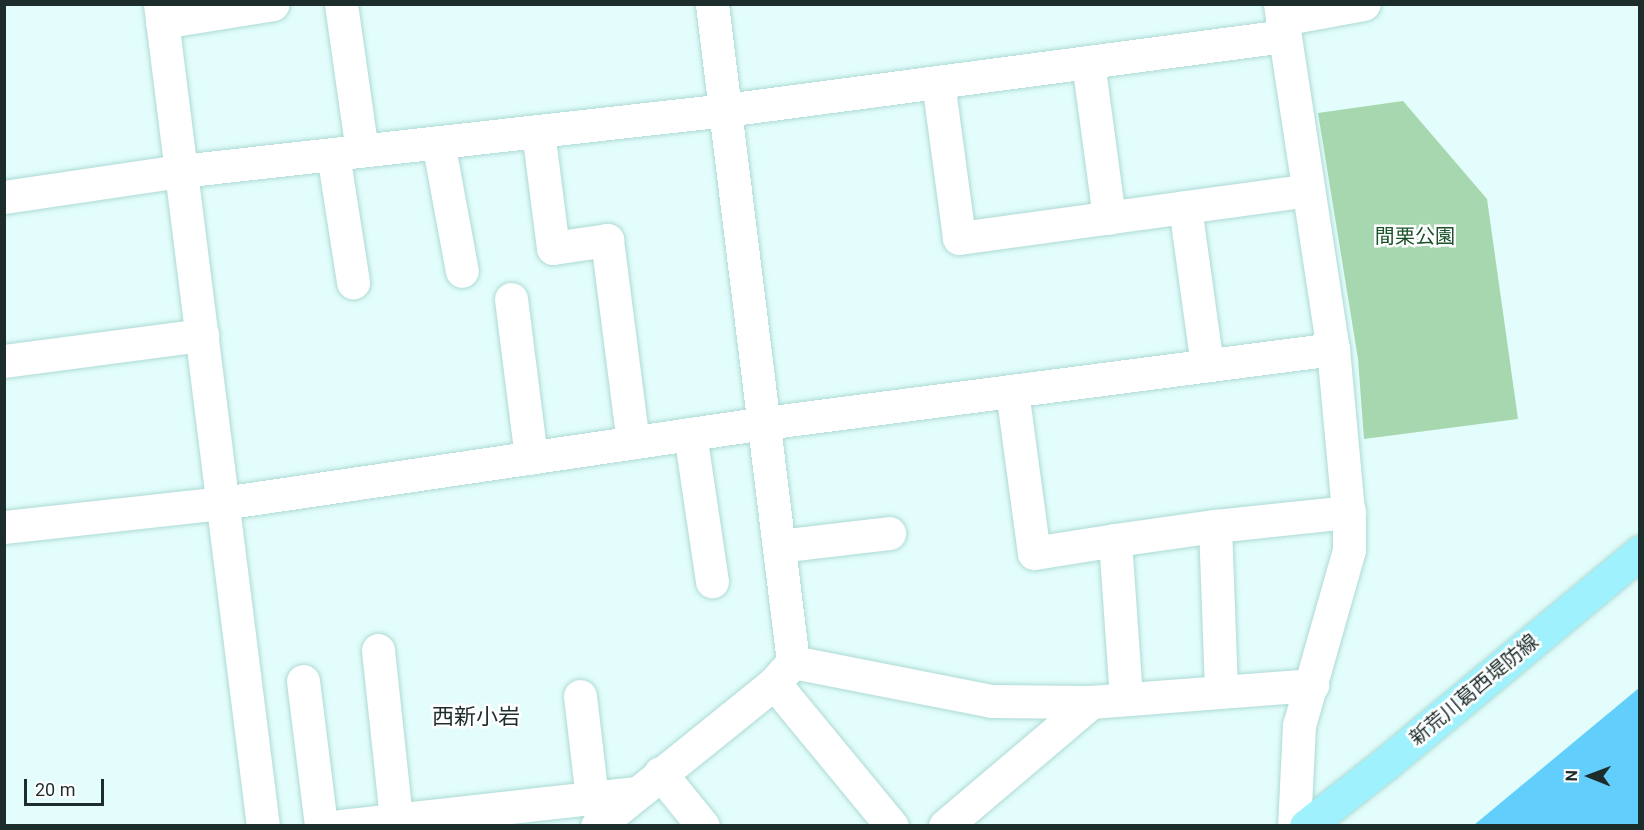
<!DOCTYPE html>
<html>
<head>
<meta charset="utf-8">
<style>
  body { margin:0 }
  #map { position:relative; width:1644px; height:830px; overflow:hidden; background:#e2fdfb; font-family:Roboto,"Noto Sans JP",sans-serif }
  div>[style] { position:absolute }
  .green>* { inset:0; background:#a6d7ae }
  .water>* { inset:0; background:#62cefb }
  .roads { filter:drop-shadow(0 0 2px #addad5) drop-shadow(0 0 2px #addad5) }
  .minor>* { height:33px; margin:-16.5px; padding:0 16.5px; transform-origin:16.5px; border-radius:16.5px; background:#fff }
  .major>* { height:33px; margin:-16.5px; padding:0 16.5px; transform-origin:16.5px; border-radius:16.5px; background:#9ef1fd }
  span { translate:-50% -50%; white-space:nowrap; text-align:center; line-height:1.15; -webkit-text-stroke:5px #fff; paint-order:stroke }
  .park-label { font-size:20px; color:#1a522a }
  .street-label { font-size:20px; color:#1c2d2c }
  .quarter-label { font-size:22px; color:#1c2d2c }
  .frame { position:absolute; inset:0; border:6px solid #1c2d2c; pointer-events:none }
  .north { position:absolute; left:1560px; top:746px; width:60px; height:60px; -webkit-text-stroke:4px #fff; paint-order:stroke; rotate:271deg; font-size:16px; font-weight:700; line-height:24px; text-align:center; color:#1c2d2c }
  .north::after { content:''; display:block; margin:auto; width:21px; height:27px; background:#1c2d2c; clip-path:polygon(50% 0,100% 100%,50% 72%,0 100%) }
  .scale { position:absolute; left:24px; top:779px; width:80px; height:27px; box-sizing:border-box; border:3px solid #1c2d2c; border-top:0; padding-left:8px; font-size:18px; line-height:21px; white-space:nowrap; color:#1c2d2c; -webkit-text-stroke:4px #fff; paint-order:stroke }
</style>
</head>
<body>
<div id="map">
  <div class="green">
    <div style="clip-path:polygon(1403px 101px,1487px 199px,1518px 419px,1364px 439px,1358px 359px,1318px 113px)"></div>
  </div>
  <div class="water">
    <div style="clip-path:polygon(1639px 688px,1639px 825px,1474px 825px)"></div>
  </div>
  <div class="roads">
    <div class="minor">
      <div style="left:160px;top:4px;width:828px;rotate:82.86deg"></div>
      <div style="left:341px;top:4px;width:148px;rotate:81.9deg"></div>
      <div style="left:1280px;top:4px;width:349px;rotate:81.3deg"></div>
      <div style="left:1333px;top:349px;width:175px;rotate:84.7deg"></div>
      <div style="left:1349px;top:523px;width:27px;rotate:90deg"></div>
      <div style="left:1349px;top:550px;width:182px;rotate:105.9deg"></div>
      <div style="left:1299px;top:725px;width:101px;rotate:92.8deg"></div>
      <div style="left:1282px;top:19px;width:83px;rotate:-10.4deg"></div>
      <div style="left:162px;top:22px;width:112px;rotate:-9.2deg"></div>
      <div style="left:1088px;top:62px;width:157px;rotate:82.3deg"></div>
      <div style="left:938px;top:82px;width:157px;rotate:82.3deg"></div>
      <div style="left:959px;top:238px;width:352px;rotate:-7.8deg"></div>
      <div style="left:538px;top:131px;width:118px;rotate:82.7deg"></div>
      <div style="left:553px;top:248px;width:55px;rotate:-8.4deg"></div>
      <div style="left:607px;top:240px;width:204px;rotate:82.7deg"></div>
      <div style="left:438px;top:142px;width:131px;rotate:79.5deg"></div>
      <div style="left:333px;top:154px;width:130px;rotate:81.1deg"></div>
      <div style="left:4px;top:197px;width:179px;rotate:-8.4deg"></div>
      <div style="left:181px;top:171px;width:548px;rotate:-6.39deg"></div>
      <div style="left:726px;top:110px;width:563px;rotate:-7.55deg"></div>
      <div style="left:1185px;top:207px;width:160px;rotate:82.1deg"></div>
      <div style="left:511px;top:299px;width:160px;rotate:82.8deg"></div>
      <div style="left:4px;top:361px;width:200px;rotate:-7.5deg"></div>
      <div style="left:1012px;top:391px;width:163px;rotate:82.3deg"></div>
      <div style="left:1034px;top:553px;width:82px;rotate:-9.1deg"></div>
      <div style="left:690px;top:434px;width:149px;rotate:81.5deg"></div>
      <div style="left:1215px;top:526px;width:135px;rotate:-6deg"></div>
      <div style="left:4px;top:527px;width:220px;rotate:-6.3deg"></div>
      <div style="left:223px;top:503px;width:548px;rotate:-8.4deg"></div>
      <div style="left:765px;top:423px;width:573px;rotate:-7.42deg"></div>
      <div style="left:779px;top:546px;width:111px;rotate:-6.7deg"></div>
      <div style="left:378px;top:650px;width:170px;rotate:83.9deg"></div>
      <div style="left:793px;top:662px;width:203px;rotate:11.1deg"></div>
      <div style="left:992px;top:701px;width:99px;rotate:0.6deg"></div>
      <div style="left:1091px;top:702px;width:222px;rotate:-4.4deg"></div>
      <div style="left:303px;top:681px;width:146px;rotate:82.9deg"></div>
      <div style="left:774px;top:683px;width:185px;rotate:50.5deg"></div>
      <div style="left:580px;top:696px;width:103px;rotate:83.3deg"></div>
      <div style="left:1126px;top:698px;width:158px;rotate:-94deg"></div>
      <div style="left:1115px;top:540px;width:101px;rotate:-8deg"></div>
      <div style="left:1215px;top:526px;width:165px;rotate:87.9deg"></div>
      <div style="left:660px;top:773px;width:68px;rotate:50.9deg"></div>
      <div style="left:341px;top:826px;width:295px;rotate:-6.4deg"></div>
      <div style="left:597px;top:826px;width:228px;rotate:-38.9deg"></div>
      <div style="left:774px;top:683px;width:28px;rotate:-48deg"></div>
      <div style="left:793px;top:662px;width:663px;rotate:-97.02deg"></div>
      <div style="left:945px;top:826px;width:192px;rotate:-40.3deg"></div>
    </div>
    <div class="major">
      <div style="left:1306px;top:826px;width:100px;rotate:-38.1deg"></div>
      <div style="left:1385px;top:764px;width:332px;rotate:-39.7deg"></div>
    </div>
  </div>
  <div class="park-label">
    <span style="left:1415px;top:236px">間栗公園</span>
  </div>
  <div class="street-label">
    <span style="left:1474px;top:690px;rotate:-40deg">新荒川葛西堤防線</span>
  </div>
  <div class="quarter-label">
    <span style="left:476px;top:717px">西新小岩</span>
  </div>
  <div class="frame"></div>
  <div class="north">N</div>
  <div class="scale">20 m</div>
</div>
</body>
</html>
